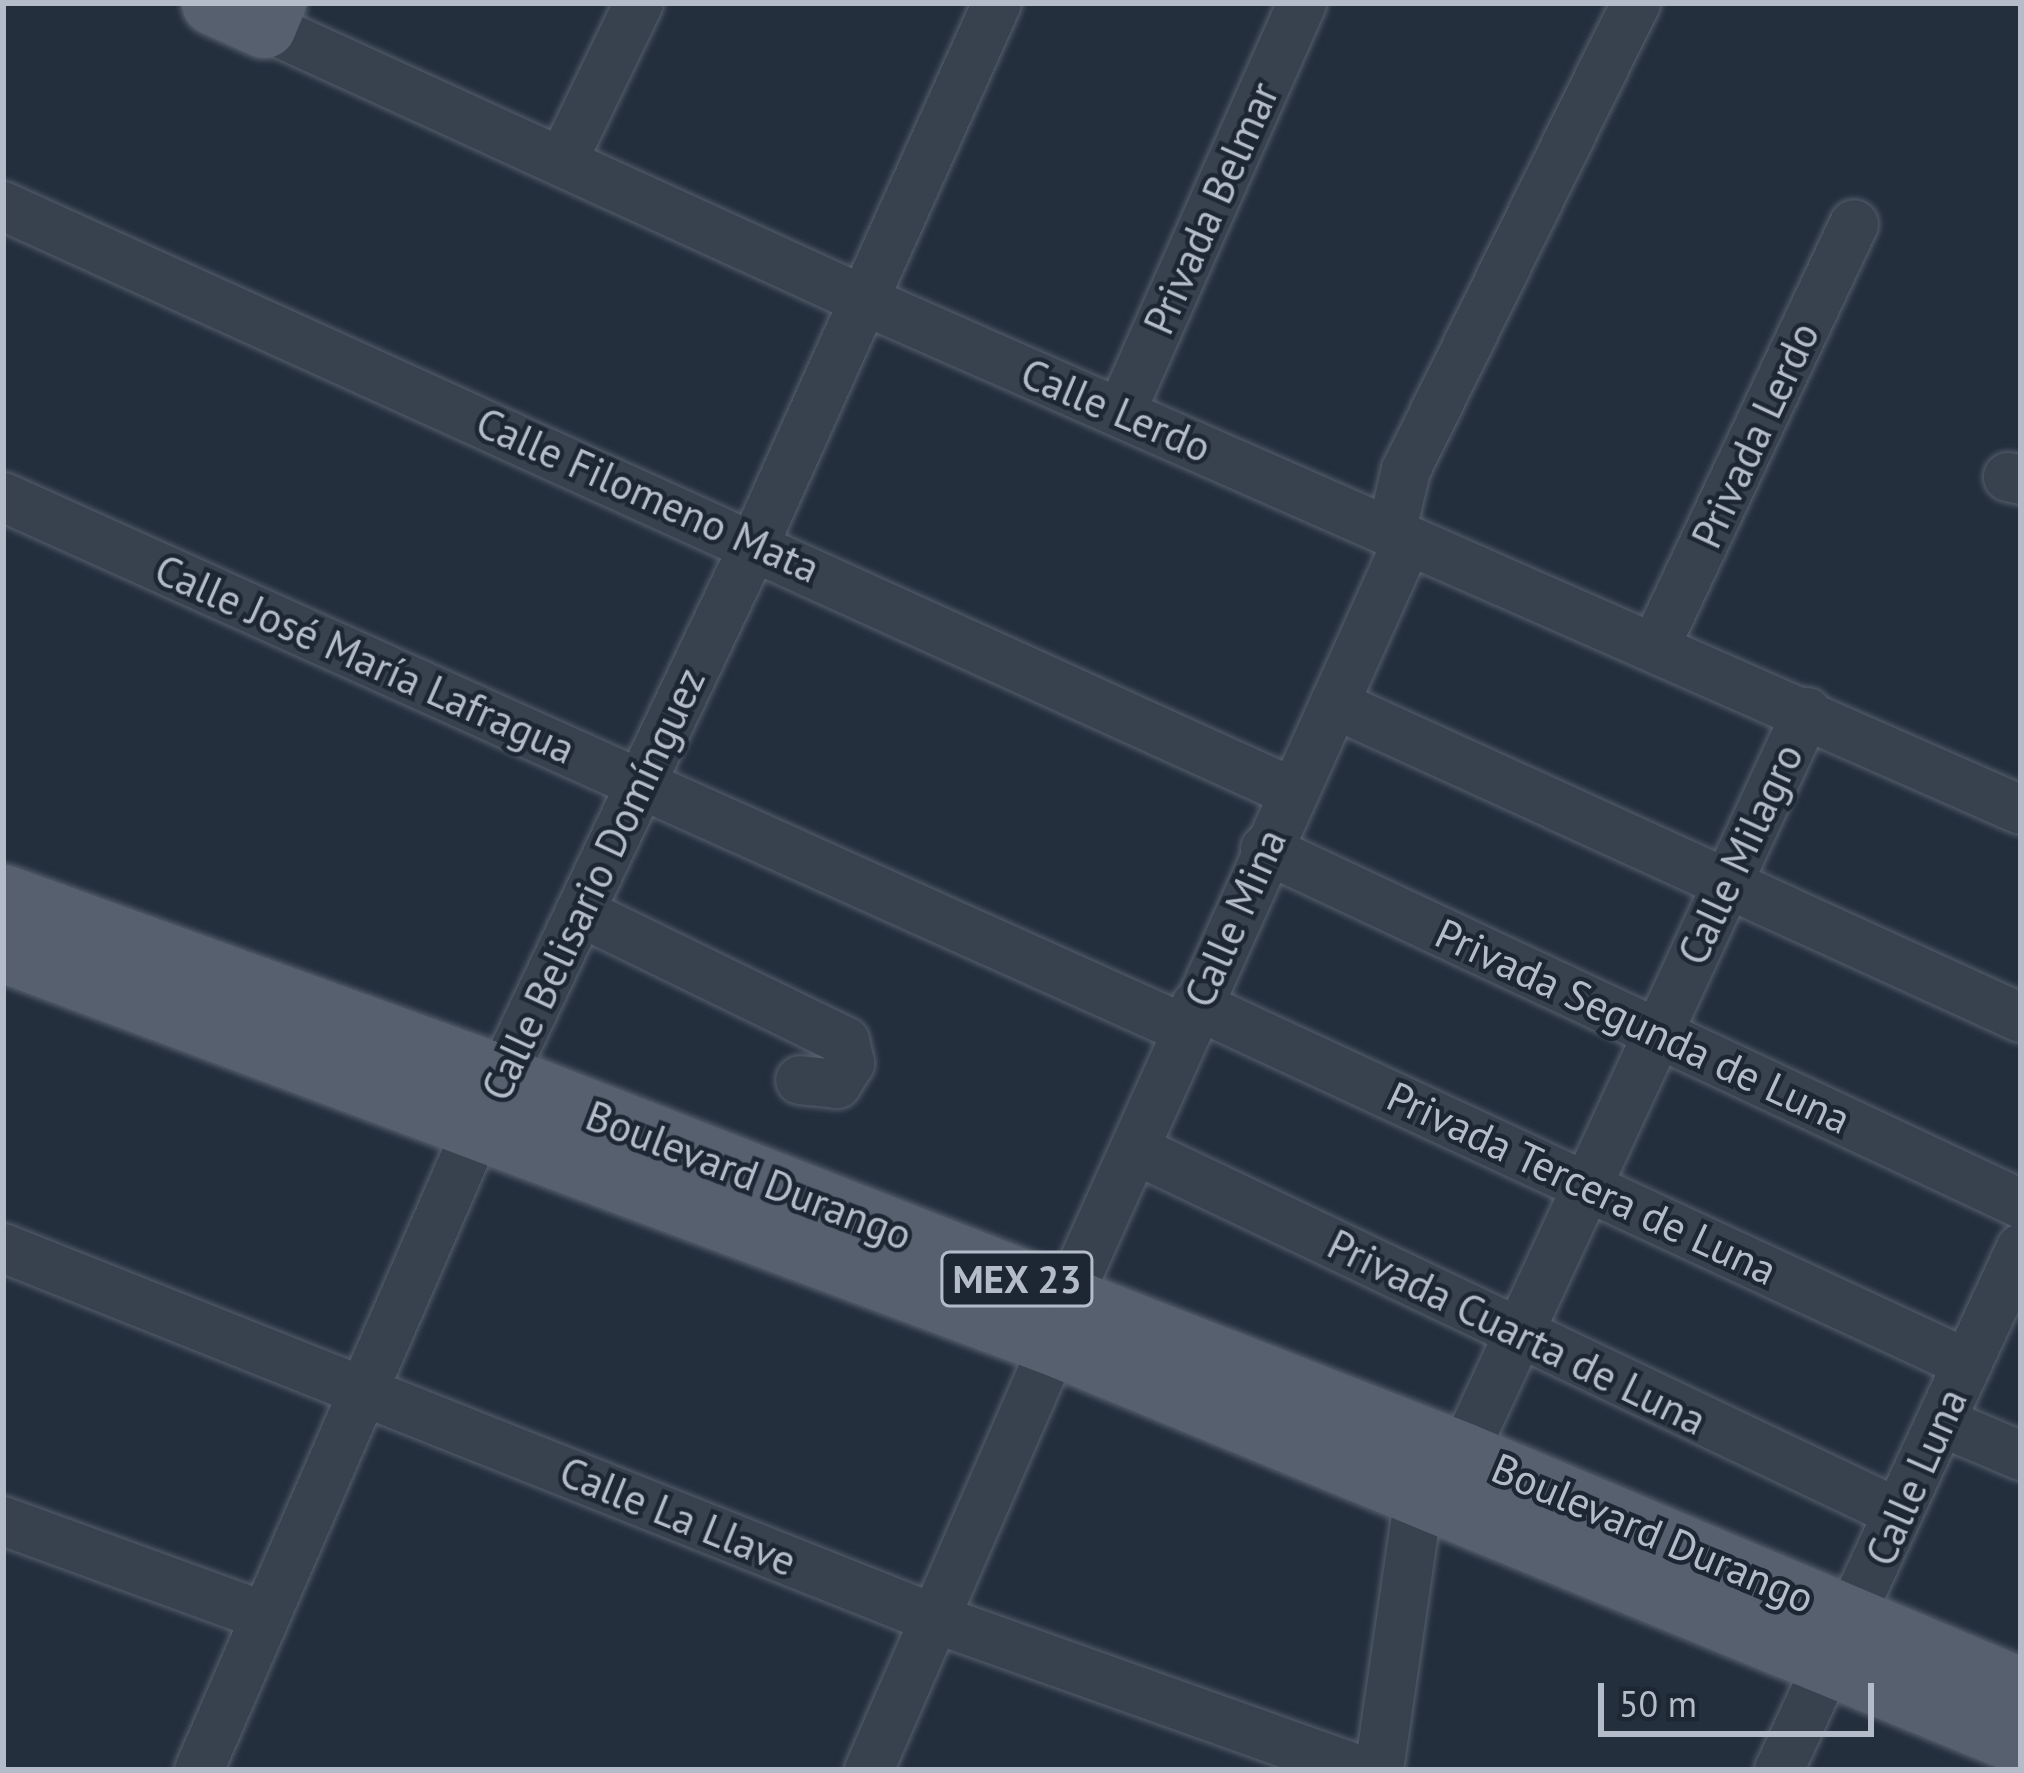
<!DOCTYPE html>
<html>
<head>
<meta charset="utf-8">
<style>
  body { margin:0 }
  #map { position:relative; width:2024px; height:1773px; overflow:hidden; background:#242f3e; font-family:"PT Sans",sans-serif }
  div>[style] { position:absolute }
  .roads { filter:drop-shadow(0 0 3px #565f6c) drop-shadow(0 0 3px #565f6c) }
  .minor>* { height:48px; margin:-24px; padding:0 24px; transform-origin:24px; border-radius:24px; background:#38414e }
  .major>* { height:63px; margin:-31.5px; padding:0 31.5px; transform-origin:31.5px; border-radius:31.5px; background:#56606e }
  span { translate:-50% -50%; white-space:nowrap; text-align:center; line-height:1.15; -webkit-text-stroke:9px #1d2633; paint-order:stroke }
  .shield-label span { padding:3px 9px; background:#1d2633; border:3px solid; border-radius:9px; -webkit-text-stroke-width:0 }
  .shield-label { font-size:39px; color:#b4bcc9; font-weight:700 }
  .street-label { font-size:42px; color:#b4bcc9 }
  .frame { position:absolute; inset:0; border:6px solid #b4bcc9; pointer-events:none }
  .scale { position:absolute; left:1598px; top:1683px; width:276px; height:54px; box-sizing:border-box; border:6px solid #b4bcc9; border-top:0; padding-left:15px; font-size:36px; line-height:42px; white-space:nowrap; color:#b4bcc9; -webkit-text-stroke:9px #1d2633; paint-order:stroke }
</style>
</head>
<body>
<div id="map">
  <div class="roads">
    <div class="minor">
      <div style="left:264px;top:26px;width:659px;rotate:24.58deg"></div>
      <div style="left:863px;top:300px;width:1265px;rotate:23.77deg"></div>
      <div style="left:563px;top:160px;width:174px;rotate:-64.2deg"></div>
      <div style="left:3px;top:206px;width:1414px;rotate:24.44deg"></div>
      <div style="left:1121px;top:412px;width:447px;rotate:-66.1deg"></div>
      <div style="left:2008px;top:477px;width:13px;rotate:13deg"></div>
      <div style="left:3px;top:497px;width:1298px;rotate:24.24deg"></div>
      <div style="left:1392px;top:529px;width:61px;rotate:-76.7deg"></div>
      <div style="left:1406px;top:470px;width:521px;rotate:-63.78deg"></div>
      <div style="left:1656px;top:645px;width:465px;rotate:-64.8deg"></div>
      <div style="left:1334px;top:704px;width:755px;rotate:24.56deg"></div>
      <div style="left:1265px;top:849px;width:835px;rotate:25.15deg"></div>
      <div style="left:580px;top:912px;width:295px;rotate:26deg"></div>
      <div style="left:845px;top:1041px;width:23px;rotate:77deg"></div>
      <div style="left:850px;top:1063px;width:25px;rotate:122deg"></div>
      <div style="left:837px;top:1084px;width:37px;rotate:-174deg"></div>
      <div style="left:1196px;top:1005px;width:851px;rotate:24.94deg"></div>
      <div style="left:1136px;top:1150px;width:844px;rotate:25.47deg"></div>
      <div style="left:3px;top:1248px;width:998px;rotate:21.71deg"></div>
      <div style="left:930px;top:1617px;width:455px;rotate:19.6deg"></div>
      <div style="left:1067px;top:1299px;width:832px;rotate:-65.81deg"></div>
      <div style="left:1941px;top:1422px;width:87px;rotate:23deg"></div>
      <div style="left:1463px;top:1454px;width:818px;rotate:-65.13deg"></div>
      <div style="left:3px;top:1521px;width:275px;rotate:20deg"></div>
      <div style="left:199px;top:1770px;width:701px;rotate:-66.54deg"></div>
      <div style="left:478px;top:1127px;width:646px;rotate:-64.62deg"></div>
      <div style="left:755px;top:543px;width:592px;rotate:-65.86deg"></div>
      <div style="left:869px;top:1770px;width:464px;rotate:-66.5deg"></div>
      <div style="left:1379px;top:1770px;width:283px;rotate:-81.7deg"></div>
      <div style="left:1779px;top:1770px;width:575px;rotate:-65.13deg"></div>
    </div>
    <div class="major">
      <div style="left:213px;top:3px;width:56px;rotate:24.3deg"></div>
      <div style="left:264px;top:26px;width:25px;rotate:-67deg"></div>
      <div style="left:3px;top:896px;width:531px;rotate:19.94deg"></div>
      <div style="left:502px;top:1077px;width:1032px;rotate:21.42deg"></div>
      <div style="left:1463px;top:1454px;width:606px;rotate:22.93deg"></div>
      <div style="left:3px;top:950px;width:1122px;rotate:20.55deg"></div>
      <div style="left:1054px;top:1344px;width:1046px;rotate:22.42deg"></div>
    </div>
  </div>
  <div class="shield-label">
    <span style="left:1017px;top:1279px">MEX 23</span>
  </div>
  <div class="street-label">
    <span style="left:1211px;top:208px;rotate:-66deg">Privada Belmar</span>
    <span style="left:1116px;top:410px;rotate:23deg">Calle Lerdo</span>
    <span style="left:1755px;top:435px;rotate:-65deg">Privada Lerdo</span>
    <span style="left:648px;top:495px;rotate:24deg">Calle Filomeno Mata</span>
    <span style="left:365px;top:659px;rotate:24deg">Calle José María Lafragua</span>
    <span style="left:1740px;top:854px;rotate:-65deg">Calle Milagro</span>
    <span style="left:593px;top:884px;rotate:-65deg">Calle Belisario Domínguez</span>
    <span style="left:1235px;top:918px;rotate:-66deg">Calle Mina</span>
    <span style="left:1643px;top:1026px;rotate:25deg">Privada Segunda de Luna</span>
    <span style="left:749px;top:1175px;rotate:21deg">Boulevard Durango</span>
    <span style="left:1582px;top:1183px;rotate:25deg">Privada Tercera de Luna</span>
    <span style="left:1517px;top:1332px;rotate:26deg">Privada Cuarta de Luna</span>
    <span style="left:1916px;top:1477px;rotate:-66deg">Calle Luna</span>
    <span style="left:678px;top:1516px;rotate:22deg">Calle La Llave</span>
    <span style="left:1653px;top:1533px;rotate:23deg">Boulevard Durango</span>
  </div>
  <div class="frame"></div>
  <div class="scale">50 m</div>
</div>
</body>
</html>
